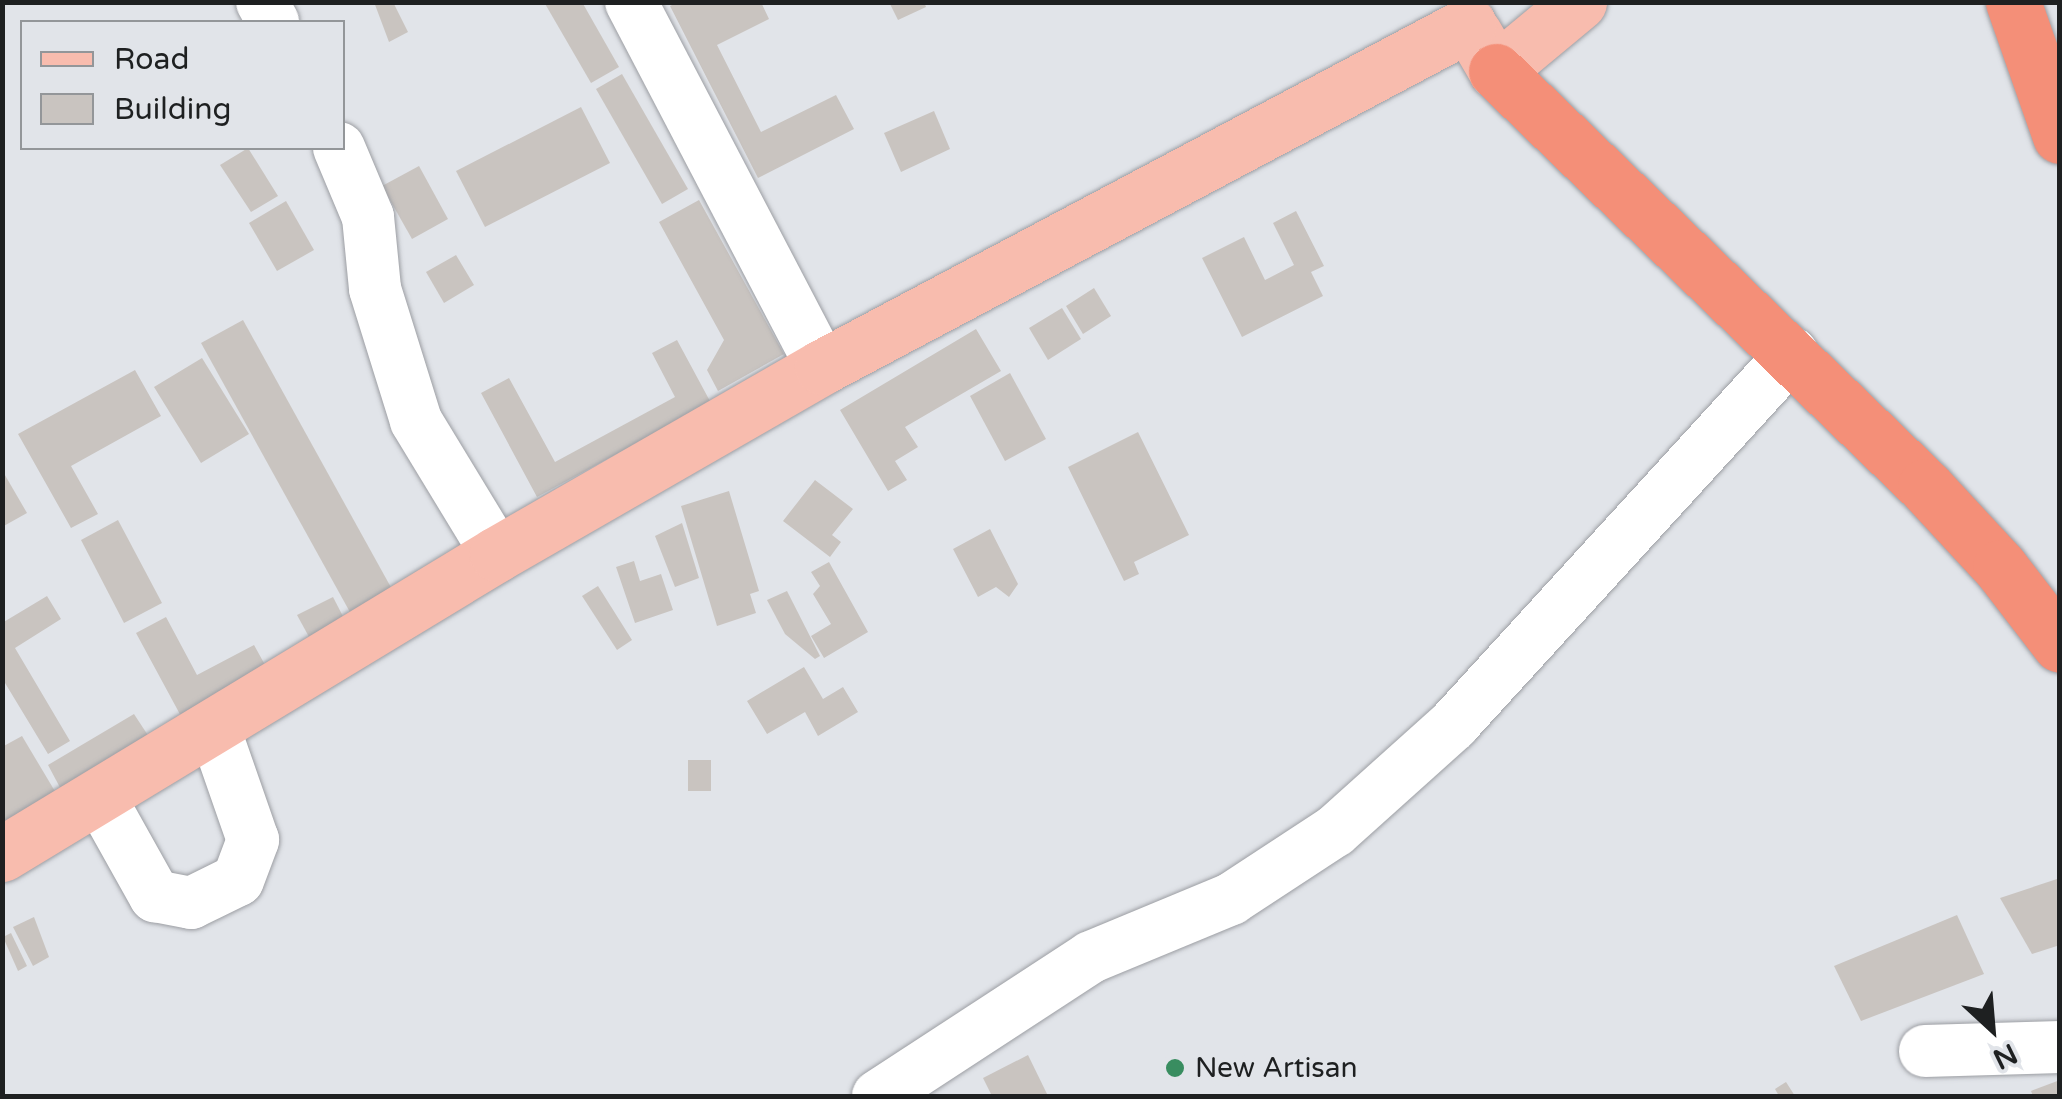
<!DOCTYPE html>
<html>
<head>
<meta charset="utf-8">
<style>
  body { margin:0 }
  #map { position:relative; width:2062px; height:1099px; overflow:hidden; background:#e1e4e9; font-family:"Varela Round",sans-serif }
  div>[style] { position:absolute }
  .building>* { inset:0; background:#c9c4c0 }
  .roads { filter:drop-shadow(0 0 2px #9c9ea3) drop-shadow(0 0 2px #9c9ea3) }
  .minor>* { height:52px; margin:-26px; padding:0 26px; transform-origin:26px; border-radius:26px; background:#fff }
  .major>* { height:55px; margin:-27.5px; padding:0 27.5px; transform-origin:27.5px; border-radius:27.5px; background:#f8bcae }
  .highway>* { height:55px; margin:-27.5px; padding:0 27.5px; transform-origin:27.5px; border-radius:27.5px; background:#f48f78 }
  .dots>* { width:28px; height:28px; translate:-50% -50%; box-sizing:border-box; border:5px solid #e1e4e9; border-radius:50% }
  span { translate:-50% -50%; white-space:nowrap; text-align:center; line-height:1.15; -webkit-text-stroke:8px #e1e4e9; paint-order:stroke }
  .poi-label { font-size:28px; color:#1e2021 }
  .left { translate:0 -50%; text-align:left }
  .frame { position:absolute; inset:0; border:5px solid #1e2021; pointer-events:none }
  .legend { position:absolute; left:20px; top:20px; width:325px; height:130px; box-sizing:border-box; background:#e1e4e9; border:2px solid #939699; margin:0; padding:12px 18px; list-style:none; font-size:30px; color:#1e2021 }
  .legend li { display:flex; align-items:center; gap:20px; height:50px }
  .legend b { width:50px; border:2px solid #939699 }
  .north { position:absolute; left:1942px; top:979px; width:100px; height:100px; -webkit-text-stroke:8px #e1e4e9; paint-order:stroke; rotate:154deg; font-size:28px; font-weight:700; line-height:40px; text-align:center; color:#1e2021 }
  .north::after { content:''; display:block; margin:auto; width:35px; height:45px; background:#1e2021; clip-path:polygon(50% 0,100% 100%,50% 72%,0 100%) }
</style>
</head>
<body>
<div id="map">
  <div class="building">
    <div style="clip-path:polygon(374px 2px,393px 2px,408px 32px,389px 42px)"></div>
    <div style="clip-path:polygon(544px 2px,582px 2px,619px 67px,591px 83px)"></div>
    <div style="clip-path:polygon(678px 2px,761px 2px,769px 19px,717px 45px,761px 132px,836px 95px,854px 129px,758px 178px,670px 6px)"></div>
    <div style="clip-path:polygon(889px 2px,924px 2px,926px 7px,898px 20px)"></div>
    <div style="clip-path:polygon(622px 74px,688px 189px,662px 204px,596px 89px)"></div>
    <div style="clip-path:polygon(581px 107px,610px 163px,485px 227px,456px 171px)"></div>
    <div style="clip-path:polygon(934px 111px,950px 149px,901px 172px,884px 133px)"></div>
    <div style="clip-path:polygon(248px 148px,278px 196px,251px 212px,220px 165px)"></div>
    <div style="clip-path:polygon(419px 166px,448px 219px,412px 239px,382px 186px)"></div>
    <div style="clip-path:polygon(699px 200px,784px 354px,718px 391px,707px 370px,724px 340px,659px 222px)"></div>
    <div style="clip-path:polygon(286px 201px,314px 250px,277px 271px,249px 223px)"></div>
    <div style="clip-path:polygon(1296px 211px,1324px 266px,1311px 272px,1323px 296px,1242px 337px,1202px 258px,1244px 237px,1265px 280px,1294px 265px,1273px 223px)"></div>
    <div style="clip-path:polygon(456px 255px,474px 285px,444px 303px,426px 272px)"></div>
    <div style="clip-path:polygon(1094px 288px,1111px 316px,1083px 334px,1066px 306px)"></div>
    <div style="clip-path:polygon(1062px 308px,1081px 339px,1048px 360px,1029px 328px)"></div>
    <div style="clip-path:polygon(243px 320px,393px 591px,351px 614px,201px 343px)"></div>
    <div style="clip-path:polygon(976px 329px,1001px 371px,905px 427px,918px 447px,895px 461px,907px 480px,888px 491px,840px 410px)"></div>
    <div style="clip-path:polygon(677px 340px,711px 403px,537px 497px,481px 393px,509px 378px,555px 462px,675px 397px,652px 353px)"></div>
    <div style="clip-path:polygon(202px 358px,249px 434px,201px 463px,154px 387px)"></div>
    <div style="clip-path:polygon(135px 370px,161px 416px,71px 466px,98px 514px,71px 528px,18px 434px)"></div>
    <div style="clip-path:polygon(1010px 373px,1046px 439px,1005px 461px,970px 396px)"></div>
    <div style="clip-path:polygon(1138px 432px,1189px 535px,1134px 562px,1139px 574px,1124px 581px,1068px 467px)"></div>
    <div style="clip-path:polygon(2px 470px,27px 513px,2px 527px)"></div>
    <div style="clip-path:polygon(815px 480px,853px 509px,832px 535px,841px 542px,830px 557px,783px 521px)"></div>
    <div style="clip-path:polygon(729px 491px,759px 591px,750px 594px,756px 613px,717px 626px,681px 506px)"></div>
    <div style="clip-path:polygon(118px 520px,162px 603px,124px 623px,81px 540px)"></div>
    <div style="clip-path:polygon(682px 523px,699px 578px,675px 587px,655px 536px)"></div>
    <div style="clip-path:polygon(990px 529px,1018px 584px,1009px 597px,996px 587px,978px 597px,953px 549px)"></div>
    <div style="clip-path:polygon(634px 561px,640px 581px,661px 574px,673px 610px,635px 623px,616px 567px)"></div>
    <div style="clip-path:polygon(829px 562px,868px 632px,824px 658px,811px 636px,831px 624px,813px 594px,820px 586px,811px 572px)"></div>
    <div style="clip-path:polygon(598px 586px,632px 640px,617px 650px,582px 596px)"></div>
    <div style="clip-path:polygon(787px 591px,820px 656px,815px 659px,785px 634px,767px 600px)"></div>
    <div style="clip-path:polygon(47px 596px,61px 619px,15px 648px,70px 741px,48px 754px,2px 678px,2px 623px)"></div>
    <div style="clip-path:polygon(333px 597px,349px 628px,314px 646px,297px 615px)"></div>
    <div style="clip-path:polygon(166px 617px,197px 675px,254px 645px,269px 672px,182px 718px,136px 633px)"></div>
    <div style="clip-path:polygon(804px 667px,823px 699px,843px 687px,858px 712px,818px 736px,805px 712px,767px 734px,747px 701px)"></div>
    <div style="clip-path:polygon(134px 714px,153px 743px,64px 795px,48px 765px)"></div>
    <div style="clip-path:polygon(22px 736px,56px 793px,2px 824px,2px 747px)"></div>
    <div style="clip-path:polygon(688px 760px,711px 760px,711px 791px,688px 791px)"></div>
    <div style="clip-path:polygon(2060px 878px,2060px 945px,2032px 954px,2000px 898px)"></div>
    <div style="clip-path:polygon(1957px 915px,1984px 974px,1861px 1021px,1834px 966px)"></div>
    <div style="clip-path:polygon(34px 917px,49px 957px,33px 966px,13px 927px)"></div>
    <div style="clip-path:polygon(11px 933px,27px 966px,18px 971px,3px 937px)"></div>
    <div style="clip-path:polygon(1028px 1055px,1048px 1096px,992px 1096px,983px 1078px)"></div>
    <div style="clip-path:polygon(2060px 1080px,2060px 1096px,2033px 1096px,2031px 1091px)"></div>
    <div style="clip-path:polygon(1786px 1082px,1795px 1096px,1779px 1096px,1775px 1089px)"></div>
  </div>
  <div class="roads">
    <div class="minor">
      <div style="left:262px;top:2px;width:23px;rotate:61deg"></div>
      <div style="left:631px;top:2px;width:412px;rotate:62.4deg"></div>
      <div style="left:339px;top:148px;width:75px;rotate:67.2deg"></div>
      <div style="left:368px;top:217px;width:72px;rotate:84.4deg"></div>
      <div style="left:375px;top:289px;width:138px;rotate:72.7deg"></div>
      <div style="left:416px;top:421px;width:156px;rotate:58.7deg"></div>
      <div style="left:99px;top:796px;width:115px;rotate:60.8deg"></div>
      <div style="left:155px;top:896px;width:37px;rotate:11deg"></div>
      <div style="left:191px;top:903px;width:52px;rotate:-26.1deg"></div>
      <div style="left:238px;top:880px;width:43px;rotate:-69.4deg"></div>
      <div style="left:253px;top:840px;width:119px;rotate:-109.2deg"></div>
      <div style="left:1925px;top:1051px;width:135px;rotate:-1.7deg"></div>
      <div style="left:878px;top:1096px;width:254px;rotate:-33.1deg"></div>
      <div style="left:1091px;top:957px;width:152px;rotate:-22.5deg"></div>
      <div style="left:1231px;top:899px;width:124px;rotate:-33.2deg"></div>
      <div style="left:1335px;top:831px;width:159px;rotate:-41.9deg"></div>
      <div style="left:1453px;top:725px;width:503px;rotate:-47.58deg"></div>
    </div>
    <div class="major">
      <div style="left:1474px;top:33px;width:44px;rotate:59.9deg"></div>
      <div style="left:1496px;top:71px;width:108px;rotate:-39.7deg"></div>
      <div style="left:2px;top:854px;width:579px;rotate:-31.22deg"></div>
      <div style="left:497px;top:554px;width:375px;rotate:-29.9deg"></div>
      <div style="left:822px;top:367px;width:732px;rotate:-27.93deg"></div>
    </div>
    <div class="highway">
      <div style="left:2013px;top:2px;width:142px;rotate:70.7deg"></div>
      <div style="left:1496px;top:71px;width:597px;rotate:44.05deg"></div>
      <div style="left:1925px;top:486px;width:110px;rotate:47.2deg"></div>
      <div style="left:2000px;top:567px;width:98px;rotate:52.4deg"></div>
    </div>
  </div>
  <div class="dots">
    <div style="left:1175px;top:1068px;background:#398d60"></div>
  </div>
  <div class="poi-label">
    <span class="left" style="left:1195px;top:1068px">New Artisan</span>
  </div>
  <div class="frame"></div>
  <ul class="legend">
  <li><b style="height:12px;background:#f8bcae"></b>Road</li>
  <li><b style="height:28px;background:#c9c4c0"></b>Building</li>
  </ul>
  <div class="north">N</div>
</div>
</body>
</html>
